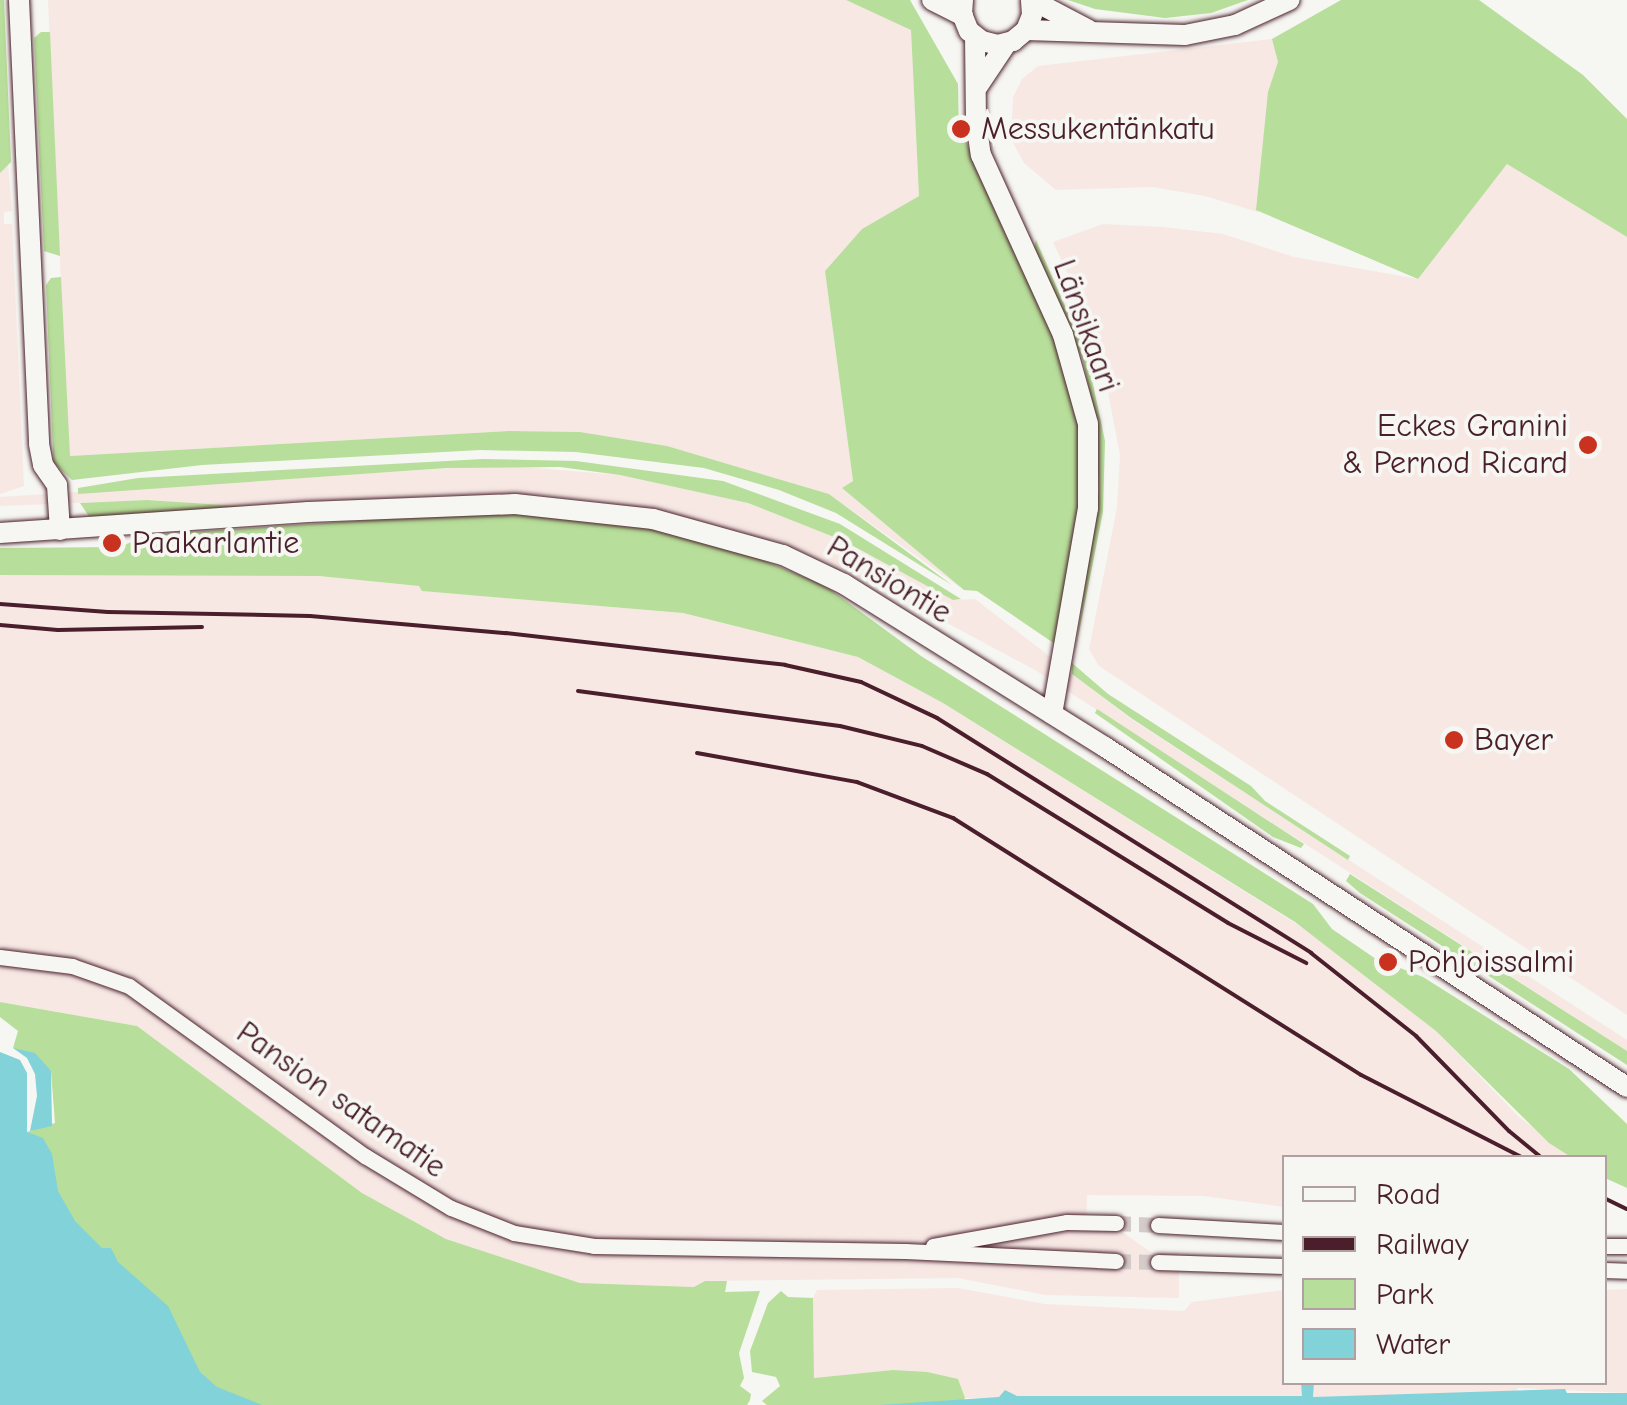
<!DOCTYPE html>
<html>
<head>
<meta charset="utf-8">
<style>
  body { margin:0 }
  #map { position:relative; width:1627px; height:1405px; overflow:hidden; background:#f6f6f2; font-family:"Comic Neue",sans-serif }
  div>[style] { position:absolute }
  .built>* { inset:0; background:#f7e8e4 }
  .green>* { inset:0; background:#b7de9a }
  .water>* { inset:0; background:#81d2d9 }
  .minor-tunnel>* { height:15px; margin-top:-7.5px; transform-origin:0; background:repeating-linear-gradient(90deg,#d4cbca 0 15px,transparent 0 23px) }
  .roads { filter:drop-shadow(0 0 2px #4a1f2b) drop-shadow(0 0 2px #4a1f2b) }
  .minor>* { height:15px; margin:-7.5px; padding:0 7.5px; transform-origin:7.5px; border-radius:7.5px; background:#f6f6f2 }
  .tertiary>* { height:20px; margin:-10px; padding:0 10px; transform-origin:10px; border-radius:10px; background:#f6f6f2 }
  .rail>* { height:4px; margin:-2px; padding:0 2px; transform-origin:2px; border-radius:2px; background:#4a1f2b }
  .dots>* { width:28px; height:28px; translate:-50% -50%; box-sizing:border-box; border:5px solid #f6f6f2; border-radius:50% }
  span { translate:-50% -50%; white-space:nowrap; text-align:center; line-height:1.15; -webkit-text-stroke:8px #f6f6f2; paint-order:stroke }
  .poi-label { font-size:32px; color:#4a1f2b }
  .left { translate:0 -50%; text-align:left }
  .right { translate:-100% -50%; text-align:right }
  .street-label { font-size:32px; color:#4a1f2b }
  .legend { position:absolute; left:1282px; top:1155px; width:325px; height:230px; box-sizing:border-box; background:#f6f6f2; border:2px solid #b1a0a2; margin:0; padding:12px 18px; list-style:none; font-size:30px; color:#4a1f2b }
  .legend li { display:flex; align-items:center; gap:20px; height:50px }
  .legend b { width:50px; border:2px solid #b1a0a2 }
</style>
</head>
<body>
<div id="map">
  <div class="built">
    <div style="clip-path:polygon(48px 0,846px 0,911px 29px,919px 196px,862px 229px,825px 271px,853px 481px,842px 488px,964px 590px,829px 494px,667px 446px,580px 432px,509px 431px,69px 456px)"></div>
    <div style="clip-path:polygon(1272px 39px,1300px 97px,1301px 144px,1258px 212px,1205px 196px,1152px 187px,1056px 190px,1024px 163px,1011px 139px,1013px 97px,1022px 79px,1038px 66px)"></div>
    <div style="clip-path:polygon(0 71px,12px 211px,4px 212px,4px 224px,12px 224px,24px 486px,0 494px)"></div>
    <div style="clip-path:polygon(1507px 164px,1627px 237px,1627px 1015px,1099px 666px,1089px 649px,1117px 508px,1120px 455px,1098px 340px,1053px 242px,1103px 224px,1163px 227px,1223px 234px,1294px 257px,1418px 279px)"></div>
    <div style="clip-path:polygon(500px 465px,620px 475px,748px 503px,844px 541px,953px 600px,975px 599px,1131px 719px,1627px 1040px,1627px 1051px,1035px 670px,867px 580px,784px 544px,652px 509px,546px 495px,443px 495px,255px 507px,147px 500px,0 506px,0 497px)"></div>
    <div style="clip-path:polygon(226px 573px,319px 576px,419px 586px,423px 591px,683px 613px,858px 657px,943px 703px,1325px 942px,1436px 1031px,1518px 1116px,1571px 1157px,1284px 1158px,1284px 1207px,1203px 1196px,1087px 1195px,1086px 1230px,1121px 1231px,1152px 1253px,1179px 1253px,1179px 1298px,1045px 1295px,958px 1278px,706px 1281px,694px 1287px,580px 1283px,446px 1239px,362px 1193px,137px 1026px,0 1002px,0 575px)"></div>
    <div style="clip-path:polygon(958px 1288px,1045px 1304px,1184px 1311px,1192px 1302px,1284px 1290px,1284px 1382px,1301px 1383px,1303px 1396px,965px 1398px,958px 1380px,894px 1370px,814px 1378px,813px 1298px,817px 1290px)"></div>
    <div style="clip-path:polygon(1627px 1289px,1627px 1393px,1518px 1388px,1514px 1394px,1313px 1397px,1314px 1382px,1604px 1382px,1605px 1290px)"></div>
  </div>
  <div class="green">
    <div style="clip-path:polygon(0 0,4px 0,11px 162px,0 173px)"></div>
    <div style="clip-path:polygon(846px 0,910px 0,958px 84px,959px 139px,965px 139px,1062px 355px,1079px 421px,1081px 493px,1055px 644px,977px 591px,964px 590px,842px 488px,853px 481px,825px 271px,862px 229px,919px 196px,911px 30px)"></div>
    <div style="clip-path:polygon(1068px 0,1248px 0,1211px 13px,1165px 18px,1095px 9px)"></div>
    <div style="clip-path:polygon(1341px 0,1479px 0,1583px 75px,1627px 119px,1627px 237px,1507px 164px,1418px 279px,1256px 210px,1268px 92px,1278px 62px,1272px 39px)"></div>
    <div style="clip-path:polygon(41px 32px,50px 32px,60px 256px,44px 251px,34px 38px)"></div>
    <div style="clip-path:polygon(1036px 240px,1087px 356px,1105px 441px,1103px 512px,1075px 653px,1099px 489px,1096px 420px,1083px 361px,1034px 248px)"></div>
    <div style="clip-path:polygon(61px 277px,70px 456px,509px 431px,580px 432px,667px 446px,829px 494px,952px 585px,836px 513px,779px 490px,704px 468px,576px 452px,480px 450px,202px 465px,72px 480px,54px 463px,53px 452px,46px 285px,51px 278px)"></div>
    <div style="clip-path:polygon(483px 459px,576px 461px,723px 481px,840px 524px,961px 599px,953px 600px,844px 541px,748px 503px,620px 475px,560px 467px,447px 468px,78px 494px,78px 488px,138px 478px)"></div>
    <div style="clip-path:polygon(147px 500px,255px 507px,90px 518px,80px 503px)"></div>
    <div style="clip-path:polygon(504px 511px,607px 521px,679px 534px,753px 556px,824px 585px,921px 656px,1313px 904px,1332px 929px,1392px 970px,1395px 966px,1423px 977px,1569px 1069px,1627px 1124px,1627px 1188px,1605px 1178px,1604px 1158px,1571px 1157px,1549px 1143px,1436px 1031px,1295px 922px,943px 703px,858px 657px,683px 613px,422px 591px,419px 586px,319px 576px,0 575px,0 548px,120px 547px,147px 535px)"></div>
    <div style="clip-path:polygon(1072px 663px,1108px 694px,1251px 786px,1265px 801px,1350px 856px,1348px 860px,1131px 718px,1072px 674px)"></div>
    <div style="clip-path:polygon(1097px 709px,1304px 844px,1301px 848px,1273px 837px,1095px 713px)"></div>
    <div style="clip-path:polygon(1350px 874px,1627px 1051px,1627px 1065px,1360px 893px,1346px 881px)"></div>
    <div style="clip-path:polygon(0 1002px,137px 1026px,362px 1193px,446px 1239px,580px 1283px,694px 1287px,705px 1281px,727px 1281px,725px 1292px,760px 1291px,739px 1353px,744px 1378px,740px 1386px,751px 1394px,750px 1400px,747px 1405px,197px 1405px,110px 1293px,27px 1132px,55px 1123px,51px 1071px,13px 1048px,18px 1031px,0 1017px)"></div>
    <div style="clip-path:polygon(781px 1291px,788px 1297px,813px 1298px,814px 1378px,893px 1370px,927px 1372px,958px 1379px,965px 1398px,960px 1405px,767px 1405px,762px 1401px,780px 1386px,776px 1377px,752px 1372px,750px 1351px,768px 1303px)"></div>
  </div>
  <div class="water">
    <div style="clip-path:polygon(13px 1048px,35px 1053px,51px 1071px,52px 1126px,30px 1131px,37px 1096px,35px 1074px,27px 1058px)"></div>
    <div style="clip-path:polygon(0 1052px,20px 1060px,27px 1073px,27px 1132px,43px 1138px,52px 1154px,58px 1191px,75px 1221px,102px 1248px,111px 1248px,118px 1262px,168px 1306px,200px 1372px,217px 1387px,262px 1405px,0 1405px)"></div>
    <div style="clip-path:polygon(1301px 1382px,1314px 1383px,1313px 1397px,1565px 1389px,1567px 1393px,1627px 1393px,1627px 1405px,879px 1405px,999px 1397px,1005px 1390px,1017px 1396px,1302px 1396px)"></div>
  </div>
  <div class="minor-tunnel">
    <div style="left:1116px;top:1223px;width:42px;rotate:2.7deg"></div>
    <div style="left:1116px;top:1261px;width:42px;rotate:1.4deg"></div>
  </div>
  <div class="roads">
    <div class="minor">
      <div style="left:0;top:957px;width:73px;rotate:7.1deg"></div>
      <div style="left:72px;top:966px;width:60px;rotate:19.3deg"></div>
      <div style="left:129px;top:986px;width:291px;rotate:35.8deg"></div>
      <div style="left:365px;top:1156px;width:100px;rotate:31.2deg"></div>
      <div style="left:451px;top:1208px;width:68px;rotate:21.6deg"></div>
      <div style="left:514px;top:1233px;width:81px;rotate:9.2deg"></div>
      <div style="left:594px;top:1246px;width:311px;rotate:0.9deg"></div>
      <div style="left:905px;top:1251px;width:211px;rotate:2.7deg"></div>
      <div style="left:1158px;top:1225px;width:126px;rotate:3.2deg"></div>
      <div style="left:933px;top:1246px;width:136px;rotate:-10.2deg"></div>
      <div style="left:1067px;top:1222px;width:49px;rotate:1.2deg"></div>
      <div style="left:1604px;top:1246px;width:23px"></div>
      <div style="left:1158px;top:1262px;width:126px;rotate:1.8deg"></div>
      <div style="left:1604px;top:1270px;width:23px;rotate:2deg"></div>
    </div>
    <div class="tertiary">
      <div style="left:19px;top:0;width:444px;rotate:87.4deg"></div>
      <div style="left:39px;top:444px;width:21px;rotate:79deg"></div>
      <div style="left:43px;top:465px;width:24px;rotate:55deg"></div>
      <div style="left:57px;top:485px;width:45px;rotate:86.2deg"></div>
      <div style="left:932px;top:0;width:35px;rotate:27deg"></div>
      <div style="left:963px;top:0;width:14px;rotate:94deg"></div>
      <div style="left:962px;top:14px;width:18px;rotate:68deg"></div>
      <div style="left:969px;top:31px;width:16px;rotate:38deg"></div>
      <div style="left:982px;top:41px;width:16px;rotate:14deg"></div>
      <div style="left:998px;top:45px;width:16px;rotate:-15deg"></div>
      <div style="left:1013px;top:41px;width:17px;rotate:-40deg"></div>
      <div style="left:1026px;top:30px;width:16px;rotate:-68deg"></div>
      <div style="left:1032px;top:15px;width:15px;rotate:-94deg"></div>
      <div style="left:1032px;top:0;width:64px;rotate:27.8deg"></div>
      <div style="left:1026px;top:30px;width:159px;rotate:1.8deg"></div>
      <div style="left:1185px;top:35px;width:51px;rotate:-11.3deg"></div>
      <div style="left:1235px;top:25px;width:60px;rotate:-24.8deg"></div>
      <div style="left:975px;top:37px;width:84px;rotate:89.3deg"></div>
      <div style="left:976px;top:121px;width:34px;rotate:82deg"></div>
      <div style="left:981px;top:155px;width:198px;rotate:65.5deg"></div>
      <div style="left:1063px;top:335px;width:92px;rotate:74.3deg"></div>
      <div style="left:1088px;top:424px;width:84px;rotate:90deg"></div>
      <div style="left:1088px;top:508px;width:209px;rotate:99.9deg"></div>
      <div style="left:978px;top:86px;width:50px;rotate:-56.3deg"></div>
      <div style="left:0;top:533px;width:309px;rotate:-3.9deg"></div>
      <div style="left:308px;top:512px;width:207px;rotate:-2.2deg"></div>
      <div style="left:515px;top:504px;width:139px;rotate:6.2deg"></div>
      <div style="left:653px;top:519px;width:135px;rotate:15.5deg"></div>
      <div style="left:783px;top:555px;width:68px;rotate:25.4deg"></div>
      <div style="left:844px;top:584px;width:308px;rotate:32deg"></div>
      <div style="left:1105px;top:747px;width:623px;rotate:33.08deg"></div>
    </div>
  </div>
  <div class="rail">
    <div style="left:0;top:604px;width:108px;rotate:4.2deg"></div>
    <div style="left:108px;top:612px;width:202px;rotate:1.1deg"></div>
    <div style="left:310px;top:616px;width:197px;rotate:5deg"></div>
    <div style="left:506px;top:633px;width:281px;rotate:6.5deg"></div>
    <div style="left:785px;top:665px;width:78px;rotate:12.6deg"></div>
    <div style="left:861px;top:682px;width:84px;rotate:25.3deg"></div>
    <div style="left:937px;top:718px;width:442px;rotate:32.1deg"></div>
    <div style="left:1311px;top:953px;width:134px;rotate:38.3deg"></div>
    <div style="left:1416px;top:1036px;width:133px;rotate:45.6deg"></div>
    <div style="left:1509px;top:1131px;width:43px;rotate:39.3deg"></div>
    <div style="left:0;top:625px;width:58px;rotate:4.9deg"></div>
    <div style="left:58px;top:630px;width:144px;rotate:-1.2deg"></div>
    <div style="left:578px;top:691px;width:264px;rotate:7.6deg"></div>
    <div style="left:840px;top:726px;width:84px;rotate:13.7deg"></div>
    <div style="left:922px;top:746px;width:71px;rotate:23.3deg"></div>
    <div style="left:987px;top:774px;width:283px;rotate:31.7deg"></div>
    <div style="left:1228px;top:923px;width:88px;rotate:27.1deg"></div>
    <div style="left:697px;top:753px;width:163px;rotate:10.3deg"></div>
    <div style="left:857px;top:782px;width:103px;rotate:20.6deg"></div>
    <div style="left:953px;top:818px;width:482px;rotate:32.2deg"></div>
    <div style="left:1361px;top:1075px;width:182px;rotate:27.1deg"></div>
    <div style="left:1604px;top:1198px;width:25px;rotate:26deg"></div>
  </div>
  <div class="dots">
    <div style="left:961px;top:129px;background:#c8321e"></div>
    <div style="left:1588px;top:445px;background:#c8321e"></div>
    <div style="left:112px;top:543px;background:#c8321e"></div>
    <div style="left:1454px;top:740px;background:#c8321e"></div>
    <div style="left:1388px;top:962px;background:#c8321e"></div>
  </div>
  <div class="poi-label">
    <span class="left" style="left:981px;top:129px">Messukentänkatu</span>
    <span class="right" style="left:1568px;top:445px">Eckes Granini<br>&amp; Pernod Ricard</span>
    <span class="left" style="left:132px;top:543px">Paakarlantie</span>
    <span class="left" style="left:1474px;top:740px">Bayer</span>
    <span class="left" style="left:1408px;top:962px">Pohjoissalmi</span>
  </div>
  <div class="street-label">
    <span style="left:1086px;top:326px;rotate:70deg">Länsikaari</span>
    <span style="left:889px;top:580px;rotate:31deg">Pansiontie</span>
    <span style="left:341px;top:1100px;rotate:35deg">Pansion satamatie</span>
  </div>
  <ul class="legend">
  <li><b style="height:12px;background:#f6f6f2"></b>Road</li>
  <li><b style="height:12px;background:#4a1f2b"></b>Railway</li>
  <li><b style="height:28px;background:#b7de9a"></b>Park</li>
  <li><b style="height:28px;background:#81d2d9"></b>Water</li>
  </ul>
</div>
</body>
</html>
